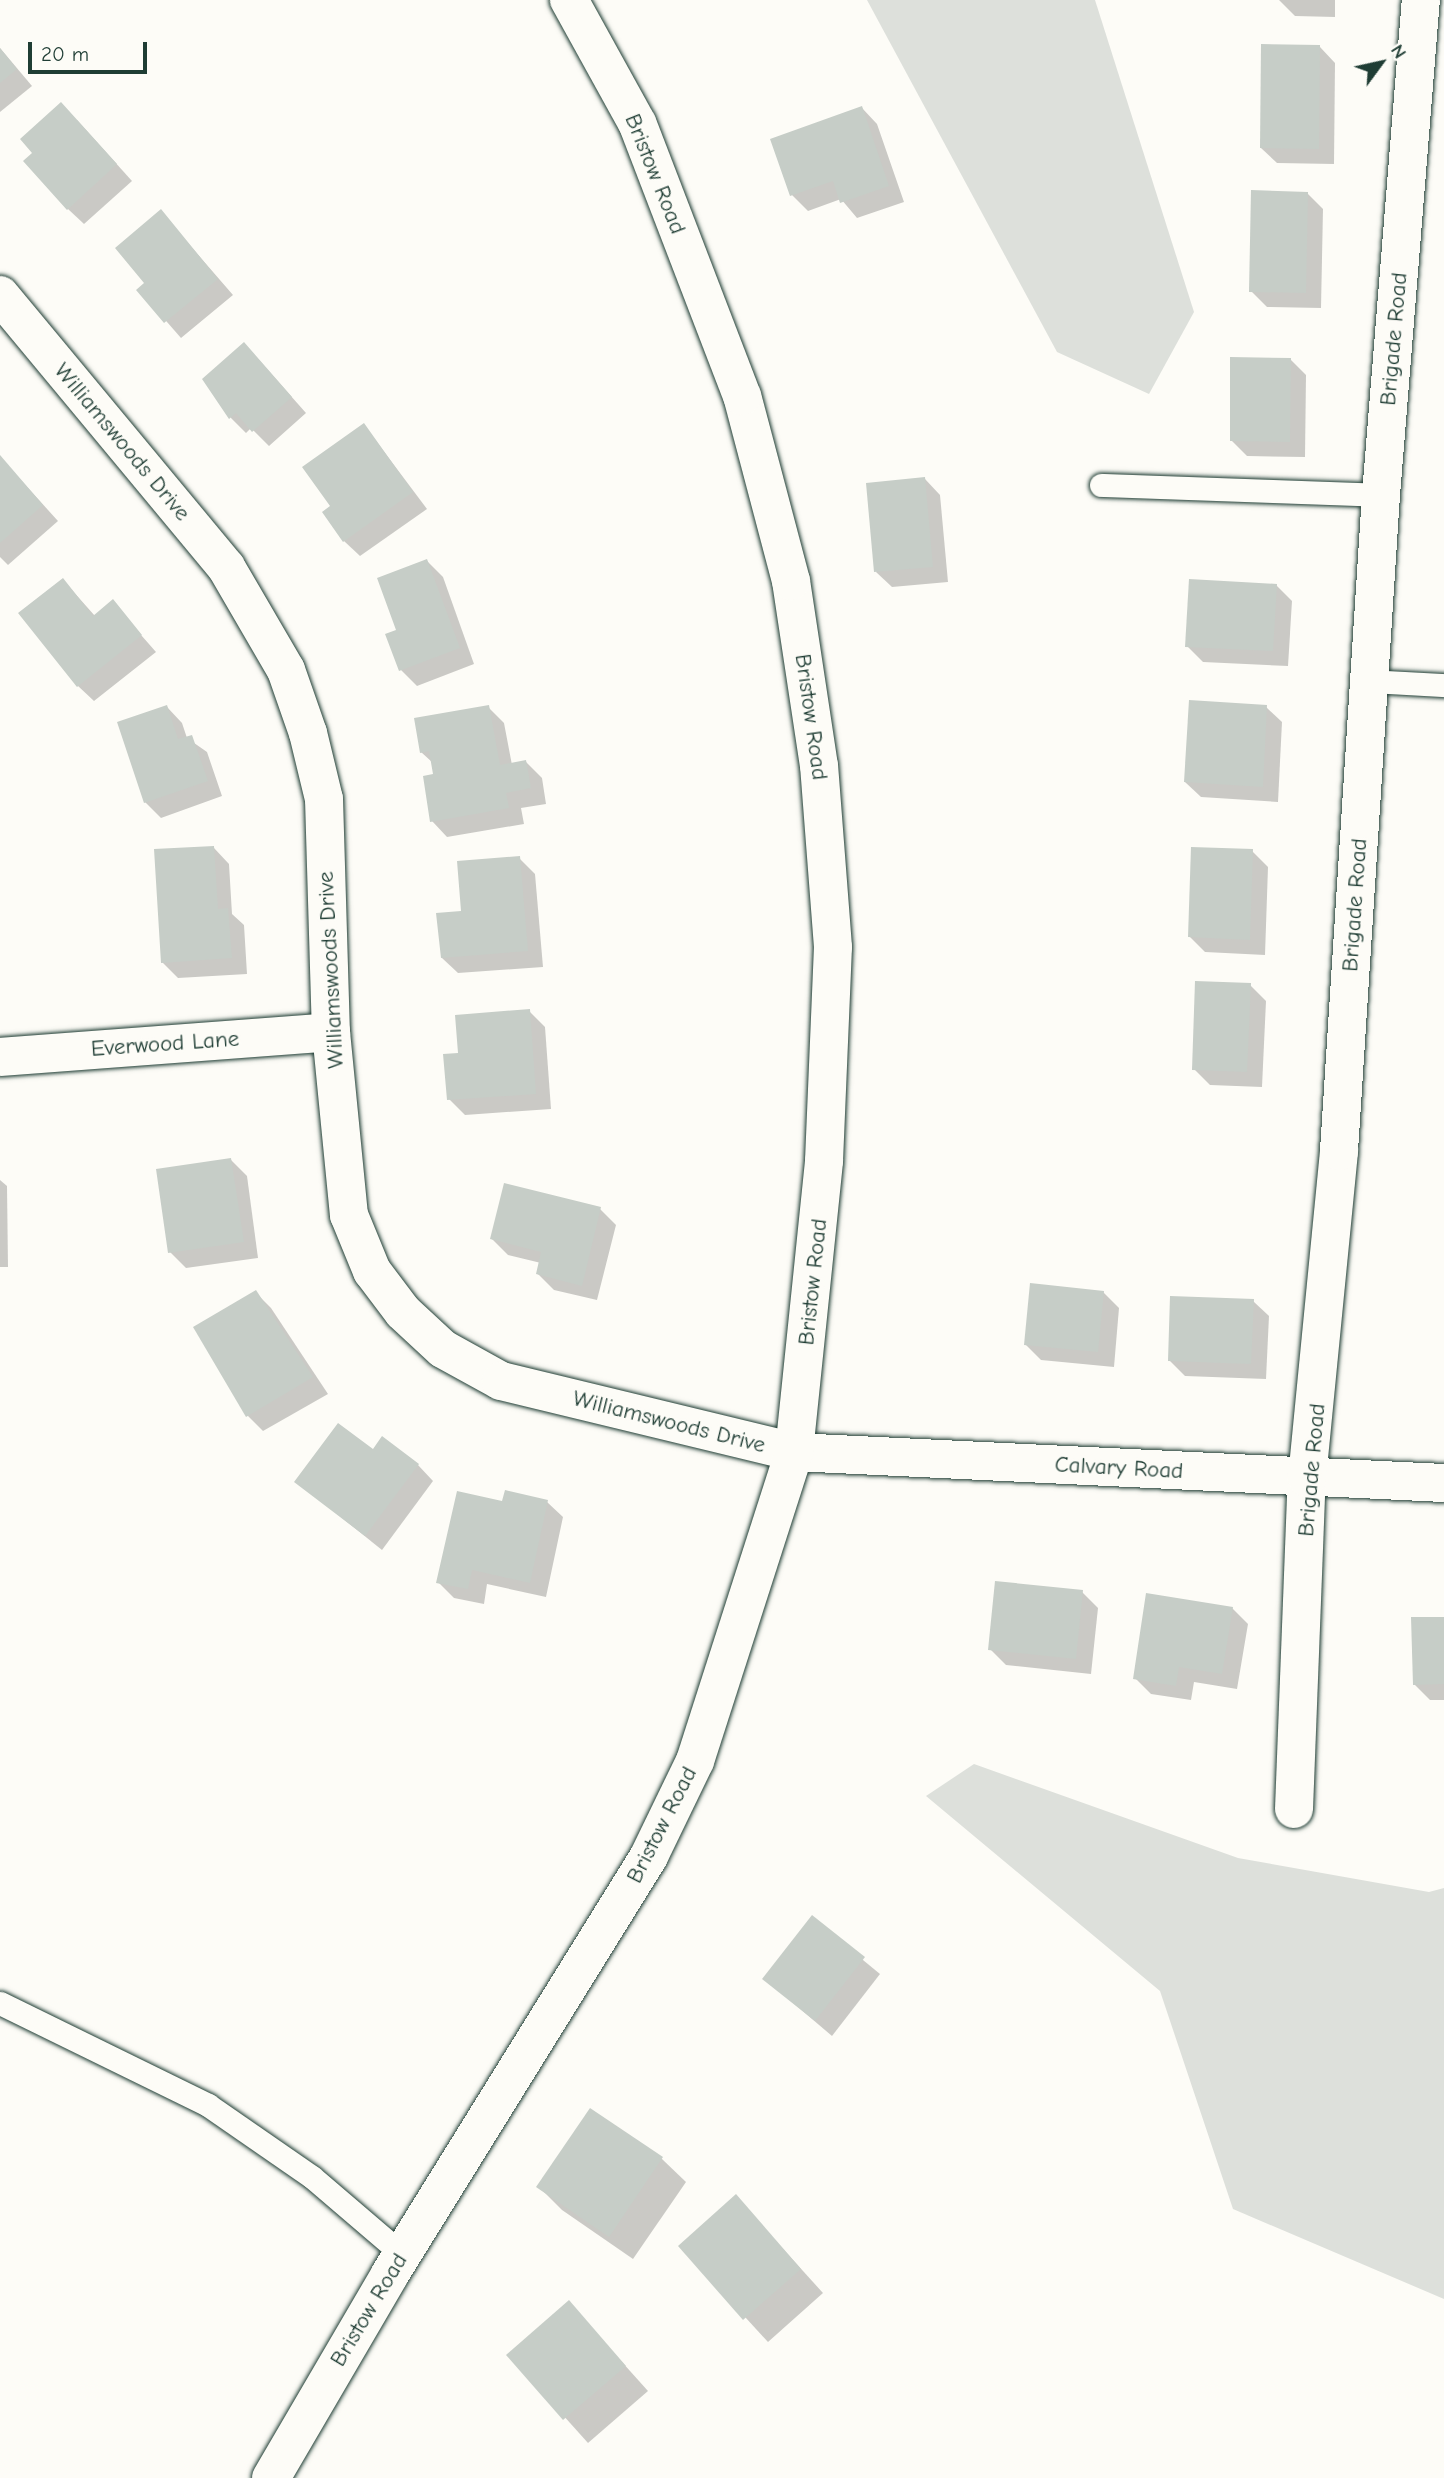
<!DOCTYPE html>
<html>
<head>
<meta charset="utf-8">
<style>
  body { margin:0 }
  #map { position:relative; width:1444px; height:2478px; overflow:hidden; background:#fdfcf7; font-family:"Comic Neue",sans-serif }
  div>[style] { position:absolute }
  .green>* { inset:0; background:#dde0db }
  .shadow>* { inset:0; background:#0003 }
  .building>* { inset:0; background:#c6cdc7 }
  .roads { filter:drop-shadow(0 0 2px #1f3d34) drop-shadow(0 0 2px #1f3d34) }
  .service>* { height:23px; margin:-11.5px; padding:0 11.5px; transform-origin:11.5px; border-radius:11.5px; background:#fdfcf7 }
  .minor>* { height:38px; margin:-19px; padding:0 19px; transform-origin:19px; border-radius:19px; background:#fdfcf7 }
  .secondary>* { height:38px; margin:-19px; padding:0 19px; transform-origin:19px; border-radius:19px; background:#fdfcf7 }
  span { translate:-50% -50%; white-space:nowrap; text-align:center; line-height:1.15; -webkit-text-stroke:5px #fdfcf7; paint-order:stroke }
  .street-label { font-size:23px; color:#1f3d34 }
  .north { position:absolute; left:1346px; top:28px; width:70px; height:70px; -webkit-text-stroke:5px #fdfcf7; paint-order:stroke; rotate:57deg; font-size:19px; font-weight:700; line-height:28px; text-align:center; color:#1f3d34 }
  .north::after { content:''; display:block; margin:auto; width:24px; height:32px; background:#1f3d34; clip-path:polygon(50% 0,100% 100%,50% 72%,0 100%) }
  .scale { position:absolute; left:28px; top:42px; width:119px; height:32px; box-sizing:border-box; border:4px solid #1f3d34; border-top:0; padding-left:9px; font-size:21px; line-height:24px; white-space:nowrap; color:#1f3d34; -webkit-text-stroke:5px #fdfcf7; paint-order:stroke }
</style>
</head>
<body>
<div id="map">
  <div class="green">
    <div style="clip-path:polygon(867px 0,1095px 0,1194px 312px,1149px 394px,1057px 352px)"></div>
    <div style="clip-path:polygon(974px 1764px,1238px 1858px,1429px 1892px,1444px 1888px,1444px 2299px,1233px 2209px,1160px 1991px,926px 1796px)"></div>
  </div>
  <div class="shadow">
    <div style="clip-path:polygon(1279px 0,1335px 0,1335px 17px,1295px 16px)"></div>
    <div style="clip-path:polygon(1320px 47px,1335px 63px,1334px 164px,1277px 163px,1261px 148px)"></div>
    <div style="clip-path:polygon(0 48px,32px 86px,0 112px)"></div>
    <div style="clip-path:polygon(862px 108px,877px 124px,904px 202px,857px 218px,841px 199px,808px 211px,792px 195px)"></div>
    <div style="clip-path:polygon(77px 120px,132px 181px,84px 224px,68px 209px,35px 153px)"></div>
    <div style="clip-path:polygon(1307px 193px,1323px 209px,1321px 308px,1267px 307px,1251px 291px)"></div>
    <div style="clip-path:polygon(161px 212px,233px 295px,181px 338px,139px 290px,146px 284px)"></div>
    <div style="clip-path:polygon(1290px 359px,1306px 375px,1305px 457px,1247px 456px,1231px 440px)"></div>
    <div style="clip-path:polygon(259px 360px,306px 413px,269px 446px,251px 428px,246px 433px,231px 418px,204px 379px)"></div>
    <div style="clip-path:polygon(364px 425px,427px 509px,360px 556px,344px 541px,332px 506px)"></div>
    <div style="clip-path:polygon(0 457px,58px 521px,8px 565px,0 557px)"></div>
    <div style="clip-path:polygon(925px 479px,940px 495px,948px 582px,892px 587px,876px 572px)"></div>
    <div style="clip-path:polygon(427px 561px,443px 577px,474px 664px,417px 686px,401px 670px)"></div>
    <div style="clip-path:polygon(63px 580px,95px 616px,112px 602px,156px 652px,94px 701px,78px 686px)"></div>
    <div style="clip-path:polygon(1276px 585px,1292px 601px,1288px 666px,1203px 662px,1187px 646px)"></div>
    <div style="clip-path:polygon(167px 707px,182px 723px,187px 738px,207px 752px,222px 796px,161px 818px,145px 802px)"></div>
    <div style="clip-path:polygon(488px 707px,504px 723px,512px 765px,526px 762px,542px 778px,546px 804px,521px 808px,524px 824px,447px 837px,432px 821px,435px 776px,433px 763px,421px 752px)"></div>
    <div style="clip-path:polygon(1266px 707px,1282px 722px,1278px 802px,1201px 797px,1185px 782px)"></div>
    <div style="clip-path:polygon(214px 848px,229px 864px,232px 914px,244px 925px,247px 974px,178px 978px,162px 962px)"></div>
    <div style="clip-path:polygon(1252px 851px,1268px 867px,1265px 955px,1205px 952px,1190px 937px)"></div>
    <div style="clip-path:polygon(519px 858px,535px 874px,543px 967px,458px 973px,442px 958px,463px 912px)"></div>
    <div style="clip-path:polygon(1250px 985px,1266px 1001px,1262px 1087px,1210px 1085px,1194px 1069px)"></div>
    <div style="clip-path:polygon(529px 1011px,545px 1027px,551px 1109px,465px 1115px,449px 1099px)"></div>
    <div style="clip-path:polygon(231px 1160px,247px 1176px,258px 1258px,186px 1268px,170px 1252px)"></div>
    <div style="clip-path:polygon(0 1180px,7px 1186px,8px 1267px,0 1267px)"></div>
    <div style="clip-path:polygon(600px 1209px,616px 1225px,597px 1300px,554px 1290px,538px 1274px,541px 1263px,508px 1255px,492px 1239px)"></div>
    <div style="clip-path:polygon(255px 1292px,271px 1308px,328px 1394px,263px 1431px,248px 1416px)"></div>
    <div style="clip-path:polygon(1103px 1292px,1119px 1308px,1114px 1367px,1041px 1360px,1025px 1344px)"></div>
    <div style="clip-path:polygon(1253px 1301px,1269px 1316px,1266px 1379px,1185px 1376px,1169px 1360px)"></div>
    <div style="clip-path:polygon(373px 1451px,418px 1465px,433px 1481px,382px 1550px,296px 1481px)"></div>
    <div style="clip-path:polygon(547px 1502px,563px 1517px,546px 1597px,487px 1584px,484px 1604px,454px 1598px,438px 1582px,504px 1503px)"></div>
    <div style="clip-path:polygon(1082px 1592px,1098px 1608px,1091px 1674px,1006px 1665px,990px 1649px)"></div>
    <div style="clip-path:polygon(1232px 1608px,1248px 1624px,1237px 1689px,1194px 1682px,1191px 1700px,1151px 1694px,1135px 1678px)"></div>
    <div style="clip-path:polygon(1444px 1618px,1444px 1700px,1430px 1700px,1414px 1684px)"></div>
    <div style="clip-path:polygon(812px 1918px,880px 1974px,832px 2036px,765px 1979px)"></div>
    <div style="clip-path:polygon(591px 2110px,662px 2159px,686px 2182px,633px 2259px,562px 2210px,539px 2187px)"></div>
    <div style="clip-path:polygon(736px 2197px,823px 2293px,768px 2342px,680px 2246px)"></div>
    <div style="clip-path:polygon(569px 2303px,648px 2391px,588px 2443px,509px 2355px)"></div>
  </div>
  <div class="building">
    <div style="clip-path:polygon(1261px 44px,1320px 45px,1319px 149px,1260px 148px)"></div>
    <div style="clip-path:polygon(0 48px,17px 69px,0 83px)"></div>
    <div style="clip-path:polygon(61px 102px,117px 164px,67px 210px,23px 161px,32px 153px,20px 139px)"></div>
    <div style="clip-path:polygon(862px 106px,889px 186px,840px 203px,833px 181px,790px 196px,770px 139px)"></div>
    <div style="clip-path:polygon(1251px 190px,1308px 192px,1306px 293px,1249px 292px)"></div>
    <div style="clip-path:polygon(161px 209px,218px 279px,164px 323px,136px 290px,144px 283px,115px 248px)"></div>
    <div style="clip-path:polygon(244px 342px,292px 397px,252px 432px,236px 413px,229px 419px,202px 379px)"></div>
    <div style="clip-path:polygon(1230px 357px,1291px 358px,1290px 442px,1230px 441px)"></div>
    <div style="clip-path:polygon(364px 423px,413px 492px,343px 542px,322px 512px,330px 506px,302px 467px)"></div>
    <div style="clip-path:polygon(0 455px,43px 505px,0 543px)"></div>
    <div style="clip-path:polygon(925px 477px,933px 567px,874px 572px,866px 483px)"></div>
    <div style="clip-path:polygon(427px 559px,460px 648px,399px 671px,385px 634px,396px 630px,377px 578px)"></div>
    <div style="clip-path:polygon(63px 578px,93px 616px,113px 599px,142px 635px,77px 687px,18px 613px)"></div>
    <div style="clip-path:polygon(1189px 579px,1277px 584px,1273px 651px,1185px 647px)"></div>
    <div style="clip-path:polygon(1189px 700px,1267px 705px,1263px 787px,1184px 782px)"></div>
    <div style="clip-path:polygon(167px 705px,178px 739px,192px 735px,208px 781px,144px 803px,117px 722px)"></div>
    <div style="clip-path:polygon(489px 705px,500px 765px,526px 760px,531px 788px,506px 793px,509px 808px,430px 822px,423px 776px,433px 774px,429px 751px,420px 753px,414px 718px)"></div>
    <div style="clip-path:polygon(214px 846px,218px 909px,228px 908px,232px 958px,161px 963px,154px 849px)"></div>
    <div style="clip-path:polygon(1191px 847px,1253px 849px,1250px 940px,1188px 937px)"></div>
    <div style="clip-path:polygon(520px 856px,528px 951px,441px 958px,436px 913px,461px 911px,457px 861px)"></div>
    <div style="clip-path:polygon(1195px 981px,1251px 983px,1247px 1072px,1192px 1070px)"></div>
    <div style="clip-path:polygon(530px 1009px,536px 1094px,447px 1100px,443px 1054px,458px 1053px,455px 1015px)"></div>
    <div style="clip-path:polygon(231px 1158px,244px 1242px,168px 1253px,156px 1169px)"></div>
    <div style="clip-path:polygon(504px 1183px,601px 1207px,582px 1286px,536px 1274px,541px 1252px,490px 1239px)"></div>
    <div style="clip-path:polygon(1030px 1283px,1104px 1291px,1098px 1352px,1024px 1345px)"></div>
    <div style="clip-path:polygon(256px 1290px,313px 1377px,246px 1417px,193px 1327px)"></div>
    <div style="clip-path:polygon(1170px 1296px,1254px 1299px,1251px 1364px,1168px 1361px)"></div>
    <div style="clip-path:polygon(338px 1423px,373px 1449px,382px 1436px,419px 1464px,365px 1536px,294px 1482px)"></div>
    <div style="clip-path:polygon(505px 1490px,548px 1500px,530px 1583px,472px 1570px,468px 1589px,436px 1583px,457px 1491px,502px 1501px)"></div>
    <div style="clip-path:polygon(995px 1581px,1083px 1590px,1076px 1659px,988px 1650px)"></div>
    <div style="clip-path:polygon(1146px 1593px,1233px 1607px,1222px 1674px,1179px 1667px,1176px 1686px,1133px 1679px)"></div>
    <div style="clip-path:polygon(1411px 1617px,1444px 1617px,1444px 1684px,1413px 1685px)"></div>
    <div style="clip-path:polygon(812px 1915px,865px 1957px,815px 2021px,762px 1979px)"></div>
    <div style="clip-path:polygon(590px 2108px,663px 2157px,609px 2237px,536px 2187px)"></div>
    <div style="clip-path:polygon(736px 2194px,801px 2269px,743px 2320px,678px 2246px)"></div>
    <div style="clip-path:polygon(569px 2300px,626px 2366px,563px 2420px,506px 2355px)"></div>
  </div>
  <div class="roads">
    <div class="service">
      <div style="left:1101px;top:485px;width:280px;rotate:2deg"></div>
      <div style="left:1369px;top:681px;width:75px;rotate:3.1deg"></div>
      <div style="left:0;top:2003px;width:232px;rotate:26.1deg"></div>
      <div style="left:208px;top:2105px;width:126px;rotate:34.7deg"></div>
      <div style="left:312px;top:2177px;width:118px;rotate:40.5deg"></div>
    </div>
    <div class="minor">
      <div style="left:0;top:295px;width:354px;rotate:50.3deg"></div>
      <div style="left:226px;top:567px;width:119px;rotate:59.8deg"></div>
      <div style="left:286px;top:670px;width:67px;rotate:70.8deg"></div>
      <div style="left:308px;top:733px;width:68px;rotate:76.4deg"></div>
      <div style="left:324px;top:799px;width:233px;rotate:88.3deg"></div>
      <div style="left:331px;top:1032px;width:184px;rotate:84.4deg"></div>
      <div style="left:349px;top:1215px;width:61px;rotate:67.7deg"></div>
      <div style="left:372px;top:1271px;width:51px;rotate:52.9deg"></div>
      <div style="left:403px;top:1312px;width:54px;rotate:42.8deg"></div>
      <div style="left:443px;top:1349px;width:66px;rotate:28.9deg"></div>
      <div style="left:501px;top:1381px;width:301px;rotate:13.6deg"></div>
      <div style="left:794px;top:1452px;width:651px;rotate:2.73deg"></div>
      <div style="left:0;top:1057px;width:332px;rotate:-4.3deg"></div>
      <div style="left:1294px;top:1809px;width:331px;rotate:-87.8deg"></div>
      <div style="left:1307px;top:1478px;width:329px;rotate:-84.4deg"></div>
      <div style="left:1339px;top:1151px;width:657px;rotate:-86.34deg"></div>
      <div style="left:1381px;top:495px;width:497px;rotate:-85.4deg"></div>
    </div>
    <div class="secondary">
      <div style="left:271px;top:2478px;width:236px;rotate:-59.7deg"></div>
      <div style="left:390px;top:2274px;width:492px;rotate:-58.2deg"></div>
      <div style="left:649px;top:1856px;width:106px;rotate:-64.2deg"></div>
      <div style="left:695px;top:1761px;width:324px;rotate:-72.2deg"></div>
      <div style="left:794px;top:1452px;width:293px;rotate:-84.1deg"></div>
      <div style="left:824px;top:1161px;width:214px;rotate:-87.6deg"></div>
      <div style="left:833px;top:947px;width:182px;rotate:-94.4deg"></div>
      <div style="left:819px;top:766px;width:187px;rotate:-98.6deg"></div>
      <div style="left:791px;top:581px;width:191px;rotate:-104.8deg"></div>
      <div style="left:742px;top:396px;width:292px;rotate:-111deg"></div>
      <div style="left:637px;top:123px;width:141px;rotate:-118.9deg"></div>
    </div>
  </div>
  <div class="street-label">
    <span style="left:655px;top:174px;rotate:68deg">Bristow Road</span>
    <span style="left:1394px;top:339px;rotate:-85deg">Brigade Road</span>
    <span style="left:122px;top:442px;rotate:50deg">Williamswoods Drive</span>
    <span style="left:811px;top:717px;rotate:82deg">Bristow Road</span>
    <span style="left:1355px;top:905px;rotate:-86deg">Brigade Road</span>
    <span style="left:331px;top:970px;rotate:-93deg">Williamswoods Drive</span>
    <span style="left:165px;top:1044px;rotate:-4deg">Everwood Lane</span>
    <span style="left:813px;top:1282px;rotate:-84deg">Bristow Road</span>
    <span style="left:669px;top:1422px;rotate:14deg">Williamswoods Drive</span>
    <span style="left:1119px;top:1468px;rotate:3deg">Calvary Road</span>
    <span style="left:1312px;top:1470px;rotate:-85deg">Brigade Road</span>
    <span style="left:662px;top:1825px;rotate:-63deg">Bristow Road</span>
    <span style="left:369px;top:2310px;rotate:-59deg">Bristow Road</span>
  </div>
  <div class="north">N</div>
  <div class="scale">20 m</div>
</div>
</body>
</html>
